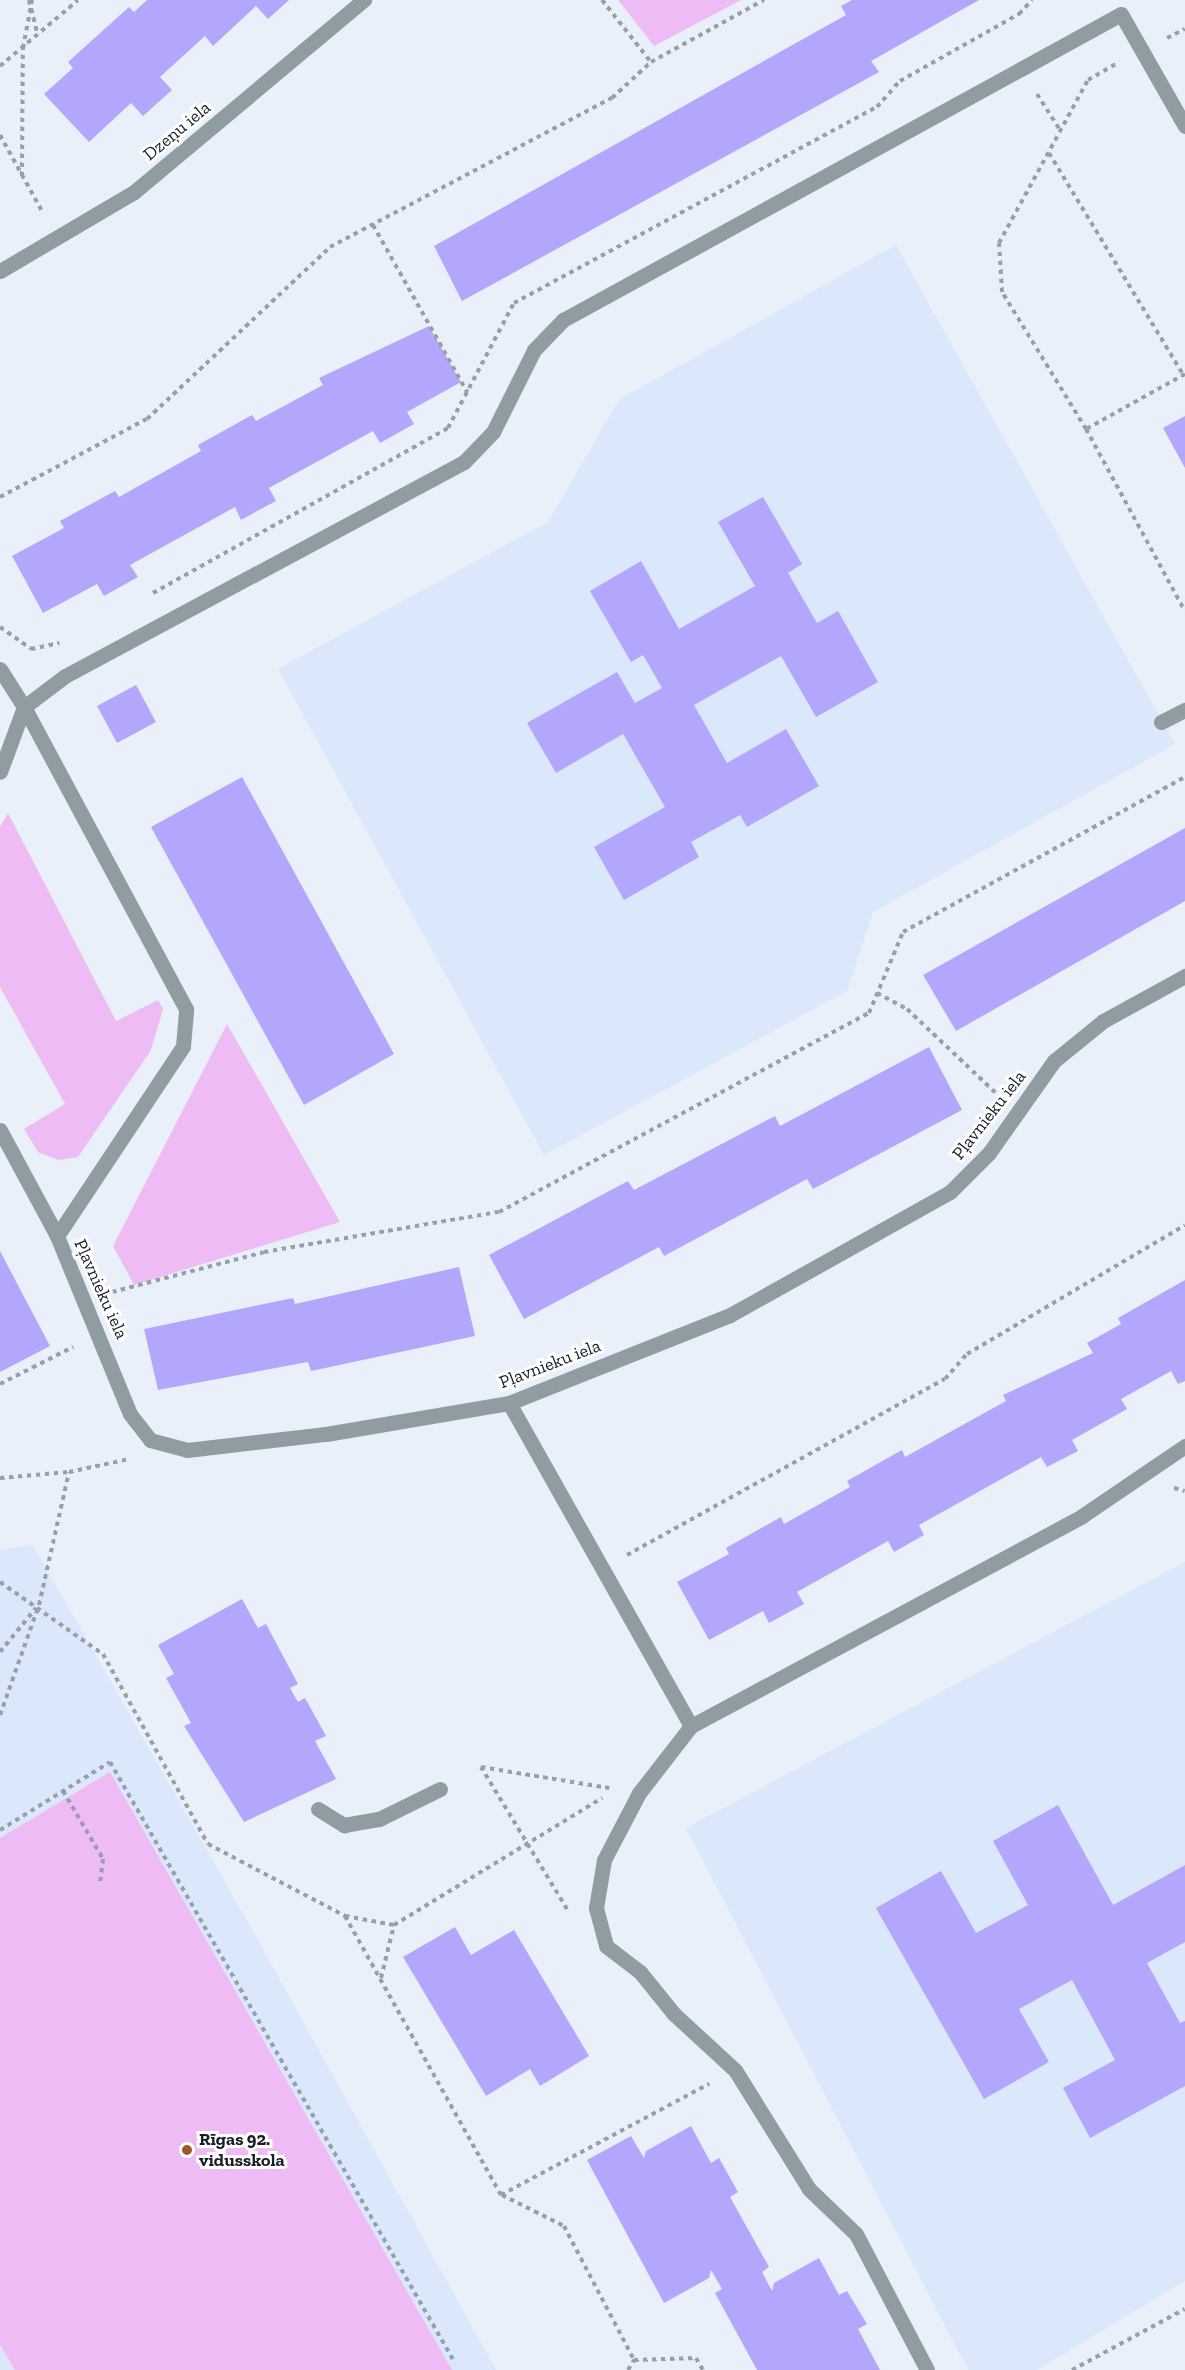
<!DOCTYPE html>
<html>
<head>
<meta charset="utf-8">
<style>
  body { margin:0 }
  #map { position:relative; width:1185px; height:2370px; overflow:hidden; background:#e9f0fa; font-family:"Zilla Slab",serif }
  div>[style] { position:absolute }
  .built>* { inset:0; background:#dbe8fb }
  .green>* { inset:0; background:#eebbf5 }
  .building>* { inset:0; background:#b3a6fd }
  .path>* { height:4px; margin-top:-2px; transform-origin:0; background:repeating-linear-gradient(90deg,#989fa8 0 4.5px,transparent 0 9px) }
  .lane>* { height:15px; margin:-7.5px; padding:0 7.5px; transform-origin:7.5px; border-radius:7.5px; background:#8f9ca2 }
  .street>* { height:15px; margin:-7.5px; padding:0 7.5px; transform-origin:7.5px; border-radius:7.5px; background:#8f9ca2 }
  .dots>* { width:16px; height:16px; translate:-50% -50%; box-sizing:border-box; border:3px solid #fff; border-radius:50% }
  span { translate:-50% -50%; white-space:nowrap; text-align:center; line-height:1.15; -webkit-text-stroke:6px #fff; paint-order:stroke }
  .street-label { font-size:18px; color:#171d25 }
  .poi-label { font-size:18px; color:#171d25; font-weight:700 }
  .left { translate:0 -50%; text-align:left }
</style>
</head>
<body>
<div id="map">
  <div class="built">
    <div style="clip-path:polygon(896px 245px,1175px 744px,873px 912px,847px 991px,544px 1155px,278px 669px,548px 522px,619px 400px)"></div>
    <div style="clip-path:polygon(33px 1545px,253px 1931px,496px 2370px,0 2370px,0 1550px)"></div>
    <div style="clip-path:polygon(1185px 1562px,1185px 2281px,1037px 2370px,968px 2370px,686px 1828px)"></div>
  </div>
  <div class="green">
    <div style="clip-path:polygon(618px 0,741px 0,654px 46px)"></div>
    <div style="clip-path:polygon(8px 813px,116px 1021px,158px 1000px,163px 1009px,151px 1050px,78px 1157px,58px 1160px,38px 1152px,24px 1129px,65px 1104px,0 987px,0 827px)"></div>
    <div style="clip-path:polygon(227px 1024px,340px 1222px,134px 1285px,113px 1246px)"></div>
    <div style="clip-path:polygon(110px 1772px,452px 2370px,15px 2370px,0 2345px,0 1838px)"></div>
  </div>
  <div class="building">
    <div style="clip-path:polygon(147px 0,289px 0,268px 19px,256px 6px,213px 46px,205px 36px,160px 77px,172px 90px,143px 116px,131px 103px,89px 142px,44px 94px,73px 68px,68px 62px,129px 7px,134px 12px)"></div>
    <div style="clip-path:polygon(852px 0,979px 0,871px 61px,879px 72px,462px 301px,434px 246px,846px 15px,841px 6px)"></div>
    <div style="clip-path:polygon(429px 326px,461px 382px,407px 412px,414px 424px,380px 443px,373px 431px,269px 488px,276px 501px,259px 510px,241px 520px,235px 507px,130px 565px,138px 577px,104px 596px,97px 584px,43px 613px,12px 556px,64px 528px,60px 521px,115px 491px,119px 497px,201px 451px,198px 445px,252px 415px,256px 421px,323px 385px,319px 378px)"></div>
    <div style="clip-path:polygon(1185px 416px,1185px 468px,1163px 428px)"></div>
    <div style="clip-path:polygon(763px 497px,802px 564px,788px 573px,817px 623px,838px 611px,878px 682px,816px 717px,781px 656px,694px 705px,727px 763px,786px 729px,819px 786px,747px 827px,740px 815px,691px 842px,699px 857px,624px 900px,594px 847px,665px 807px,623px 734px,556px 773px,527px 723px,617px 672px,635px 703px,662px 688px,643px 655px,631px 662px,590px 591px,641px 561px,679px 629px,755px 586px,718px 522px)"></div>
    <div style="clip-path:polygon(136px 685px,156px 722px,117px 743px,97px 706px)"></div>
    <div style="clip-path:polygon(242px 777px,394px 1054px,304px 1105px,151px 827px)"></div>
    <div style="clip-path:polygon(1185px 828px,1185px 901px,956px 1031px,923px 975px)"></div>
    <div style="clip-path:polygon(929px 1047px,962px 1110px,813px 1189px,807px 1179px,664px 1256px,659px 1247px,524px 1319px,489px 1255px,628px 1181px,634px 1190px,775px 1116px,780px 1126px)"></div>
    <div style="clip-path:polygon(0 1251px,50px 1346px,0 1372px)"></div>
    <div style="clip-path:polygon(459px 1267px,475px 1336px,311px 1371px,308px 1362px,158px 1390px,144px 1329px,293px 1298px,295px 1304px)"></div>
    <div style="clip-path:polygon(1185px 1280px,1185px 1381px,1178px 1384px,1171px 1371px,1121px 1399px,1127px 1409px,1072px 1440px,1078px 1451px,1047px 1467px,1041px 1457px,919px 1525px,924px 1535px,894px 1552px,888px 1541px,797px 1592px,804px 1604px,769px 1623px,763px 1611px,709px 1640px,677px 1582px,729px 1554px,726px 1548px,781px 1517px,784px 1524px,850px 1487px,847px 1481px,902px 1450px,905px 1457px,1006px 1401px,1003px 1395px,1093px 1353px,1087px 1343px,1121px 1324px,1118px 1318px)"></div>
    <div style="clip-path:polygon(242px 1599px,258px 1628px,266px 1624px,298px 1684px,290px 1688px,298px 1702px,305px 1698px,326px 1736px,315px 1741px,336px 1779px,244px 1822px,184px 1726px,191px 1723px,166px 1678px,174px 1674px,158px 1645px)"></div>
    <div style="clip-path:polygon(1058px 1805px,1113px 1905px,1185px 1865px,1185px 1942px,1147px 1963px,1180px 2023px,1185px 2021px,1185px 2086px,1090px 2138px,1063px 2088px,1115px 2060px,1072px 1980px,1019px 2009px,1049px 2062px,984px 2099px,876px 1908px,941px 1871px,976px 1933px,1028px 1905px,993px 1841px)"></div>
    <div style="clip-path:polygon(455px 1927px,471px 1955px,514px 1930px,589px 2056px,540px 2086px,530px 2069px,486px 2096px,403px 1957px)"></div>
    <div style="clip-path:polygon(691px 2126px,711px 2163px,719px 2158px,738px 2192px,730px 2197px,769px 2267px,762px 2272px,772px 2291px,774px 2283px,819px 2258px,839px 2295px,847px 2291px,867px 2324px,858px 2329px,880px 2370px,757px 2370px,715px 2293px,722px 2289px,711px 2270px,709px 2278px,664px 2303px,587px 2160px,631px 2136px,644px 2158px,646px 2151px)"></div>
  </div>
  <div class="path">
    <div style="left:29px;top:0;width:36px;rotate:76deg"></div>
    <div style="left:602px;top:0;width:79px;rotate:51.7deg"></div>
    <div style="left:1167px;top:38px;width:20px;rotate:-27deg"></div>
    <div style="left:0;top:66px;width:102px;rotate:-40.2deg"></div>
    <div style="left:1037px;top:94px;width:43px;rotate:57.4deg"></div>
    <div style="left:0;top:135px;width:89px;rotate:61.1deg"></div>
    <div style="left:1049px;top:153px;width:258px;rotate:58.8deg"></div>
    <div style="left:22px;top:176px;width:128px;rotate:-89.6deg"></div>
    <div style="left:23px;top:48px;width:49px;rotate:-79.4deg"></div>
    <div style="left:373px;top:225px;width:192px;rotate:60.6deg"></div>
    <div style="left:1185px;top:374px;width:113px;rotate:150.9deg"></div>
    <div style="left:1086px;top:429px;width:207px;rotate:61.5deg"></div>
    <div style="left:1086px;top:429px;width:161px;rotate:-121.5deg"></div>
    <div style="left:1002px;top:292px;width:49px;rotate:-93.5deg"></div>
    <div style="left:999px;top:243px;width:186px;rotate:-61.4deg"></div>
    <div style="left:1088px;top:80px;width:34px;rotate:-30deg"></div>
    <div style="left:0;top:497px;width:166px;rotate:-28deg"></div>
    <div style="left:147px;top:419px;width:251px;rotate:-43.2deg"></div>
    <div style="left:330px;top:247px;width:319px;rotate:-27.9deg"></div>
    <div style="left:612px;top:98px;width:53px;rotate:-42.7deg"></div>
    <div style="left:651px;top:62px;width:129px;rotate:-28.8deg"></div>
    <div style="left:153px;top:593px;width:338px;rotate:-29.2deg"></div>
    <div style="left:448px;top:428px;width:141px;rotate:-62.2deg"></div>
    <div style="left:514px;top:303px;width:413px;rotate:-28.4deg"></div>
    <div style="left:877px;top:107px;width:35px;rotate:-49deg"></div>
    <div style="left:900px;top:81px;width:137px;rotate:-29.4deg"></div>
    <div style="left:1019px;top:14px;width:19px;rotate:-47deg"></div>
    <div style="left:0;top:627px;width:38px;rotate:35deg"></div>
    <div style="left:31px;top:649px;width:29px;rotate:-12deg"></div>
    <div style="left:877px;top:993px;width:34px;rotate:28deg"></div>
    <div style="left:907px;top:1009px;width:124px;rotate:43.4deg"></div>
    <div style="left:112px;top:1292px;width:157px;rotate:-14.7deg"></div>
    <div style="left:264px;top:1252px;width:238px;rotate:-9.7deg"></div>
    <div style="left:499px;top:1212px;width:420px;rotate:-28.3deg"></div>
    <div style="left:869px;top:1013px;width:88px;rotate:-67.2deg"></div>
    <div style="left:903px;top:932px;width:322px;rotate:-28.8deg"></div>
    <div style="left:0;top:1384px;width:82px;rotate:-26.9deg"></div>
    <div style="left:0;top:1478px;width:69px;rotate:-5deg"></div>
    <div style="left:69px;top:1472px;width:61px;rotate:-12.2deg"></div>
    <div style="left:1174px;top:1488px;width:11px;rotate:15deg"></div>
    <div style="left:627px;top:1555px;width:363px;rotate:-29deg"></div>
    <div style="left:945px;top:1379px;width:33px;rotate:-49deg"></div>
    <div style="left:967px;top:1354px;width:253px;rotate:-30.6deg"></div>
    <div style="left:0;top:1582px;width:126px;rotate:35deg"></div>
    <div style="left:103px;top:1654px;width:217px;rotate:61.1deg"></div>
    <div style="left:208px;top:1844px;width:155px;rotate:27.7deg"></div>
    <div style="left:345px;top:1916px;width:320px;rotate:60.8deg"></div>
    <div style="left:501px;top:2195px;width:236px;rotate:-28.1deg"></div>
    <div style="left:0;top:1652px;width:57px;rotate:-50.7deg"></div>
    <div style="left:0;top:1715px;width:117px;rotate:-70.5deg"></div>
    <div style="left:39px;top:1605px;width:136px;rotate:-77.3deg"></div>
    <div style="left:63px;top:1791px;width:79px;rotate:59.5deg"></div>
    <div style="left:103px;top:1859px;width:23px;rotate:97deg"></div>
    <div style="left:0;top:1830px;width:129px;rotate:-31.7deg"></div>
    <div style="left:110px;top:1762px;width:693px;rotate:60.14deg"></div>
    <div style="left:567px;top:1909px;width:166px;rotate:-121.2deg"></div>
    <div style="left:481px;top:1767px;width:130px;rotate:9.3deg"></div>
    <div style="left:345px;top:1916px;width:50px;rotate:10.4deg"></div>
    <div style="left:381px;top:1978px;width:55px;rotate:-76.2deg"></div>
    <div style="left:394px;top:1925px;width:244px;rotate:-31.4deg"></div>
    <div style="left:502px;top:2195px;width:69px;rotate:26.6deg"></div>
    <div style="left:564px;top:2226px;width:151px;rotate:62.4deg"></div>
    <div style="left:634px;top:2360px;width:62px;rotate:-1.8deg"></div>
    <div style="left:696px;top:2358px;width:14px;rotate:60deg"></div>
    <div style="left:628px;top:2370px;width:12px;rotate:-59deg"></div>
    <div style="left:1072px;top:2370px;width:128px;rotate:-28.4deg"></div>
  </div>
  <div class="lane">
    <div style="left:318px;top:1809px;width:31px;rotate:32deg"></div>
    <div style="left:344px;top:1825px;width:36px;rotate:-10deg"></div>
    <div style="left:379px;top:1819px;width:68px;rotate:-26.2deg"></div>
  </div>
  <div class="street">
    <div style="left:0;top:271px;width:156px;rotate:-30.5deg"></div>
    <div style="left:134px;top:192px;width:300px;rotate:-39.9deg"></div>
    <div style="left:0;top:669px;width:45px;rotate:57.7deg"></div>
    <div style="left:24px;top:707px;width:69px;rotate:110.3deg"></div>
    <div style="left:1161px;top:722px;width:27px;rotate:-27deg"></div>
    <div style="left:0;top:1130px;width:120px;rotate:61.7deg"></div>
    <div style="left:57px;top:1236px;width:192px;rotate:67.7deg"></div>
    <div style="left:130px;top:1414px;width:33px;rotate:52deg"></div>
    <div style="left:150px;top:1440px;width:38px;rotate:15deg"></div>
    <div style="left:187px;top:1450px;width:140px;rotate:-6.6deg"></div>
    <div style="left:326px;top:1434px;width:186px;rotate:-9.6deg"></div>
    <div style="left:509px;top:1403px;width:238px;rotate:-21.7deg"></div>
    <div style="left:730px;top:1315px;width:252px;rotate:-29.2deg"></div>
    <div style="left:950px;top:1192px;width:55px;rotate:-45deg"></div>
    <div style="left:989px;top:1153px;width:113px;rotate:-54.8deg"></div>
    <div style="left:1054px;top:1061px;width:63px;rotate:-39.2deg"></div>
    <div style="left:1103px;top:1021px;width:94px;rotate:-28.8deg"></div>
    <div style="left:57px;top:1236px;width:228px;rotate:-56.4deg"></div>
    <div style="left:183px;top:1046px;width:37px;rotate:-85deg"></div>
    <div style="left:186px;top:1009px;width:343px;rotate:-118.2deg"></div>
    <div style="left:24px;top:707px;width:51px;rotate:-37.1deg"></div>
    <div style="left:65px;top:676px;width:453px;rotate:-28.2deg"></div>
    <div style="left:464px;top:462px;width:42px;rotate:-46deg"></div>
    <div style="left:493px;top:432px;width:92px;rotate:-63.4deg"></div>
    <div style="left:534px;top:350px;width:42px;rotate:-46deg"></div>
    <div style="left:563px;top:320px;width:636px;rotate:-28.74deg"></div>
    <div style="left:1121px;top:14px;width:129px;rotate:60.3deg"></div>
    <div style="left:509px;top:1403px;width:371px;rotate:60.6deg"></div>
    <div style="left:691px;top:1726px;width:444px;rotate:-28.2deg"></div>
    <div style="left:1082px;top:1516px;width:125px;rotate:-34.2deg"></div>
    <div style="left:691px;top:1726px;width:85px;rotate:127.8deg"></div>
    <div style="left:639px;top:1793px;width:76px;rotate:117.6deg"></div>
    <div style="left:604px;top:1860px;width:49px;rotate:99.5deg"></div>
    <div style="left:596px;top:1908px;width:39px;rotate:75deg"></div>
    <div style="left:606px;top:1946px;width:43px;rotate:37.4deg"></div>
    <div style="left:640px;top:1972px;width:54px;rotate:51deg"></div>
    <div style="left:674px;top:2014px;width:83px;rotate:42.6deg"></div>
    <div style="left:735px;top:2070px;width:140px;rotate:58.1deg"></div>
    <div style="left:809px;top:2189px;width:65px;rotate:43.8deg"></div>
    <div style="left:856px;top:2234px;width:153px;rotate:62.4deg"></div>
  </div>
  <div class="dots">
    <div style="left:187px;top:2150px;background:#9a5c22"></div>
  </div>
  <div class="street-label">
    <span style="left:177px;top:131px;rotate:-40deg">Dzeņu iela</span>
    <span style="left:989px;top:1115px;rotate:-52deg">Pļavnieku iela</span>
    <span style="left:101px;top:1289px;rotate:66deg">Pļavnieku iela</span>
    <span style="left:550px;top:1364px;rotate:-21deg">Pļavnieku iela</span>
  </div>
  <div class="poi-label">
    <span class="left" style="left:199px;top:2150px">Rīgas 92.<br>vidusskola</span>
  </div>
</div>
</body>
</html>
